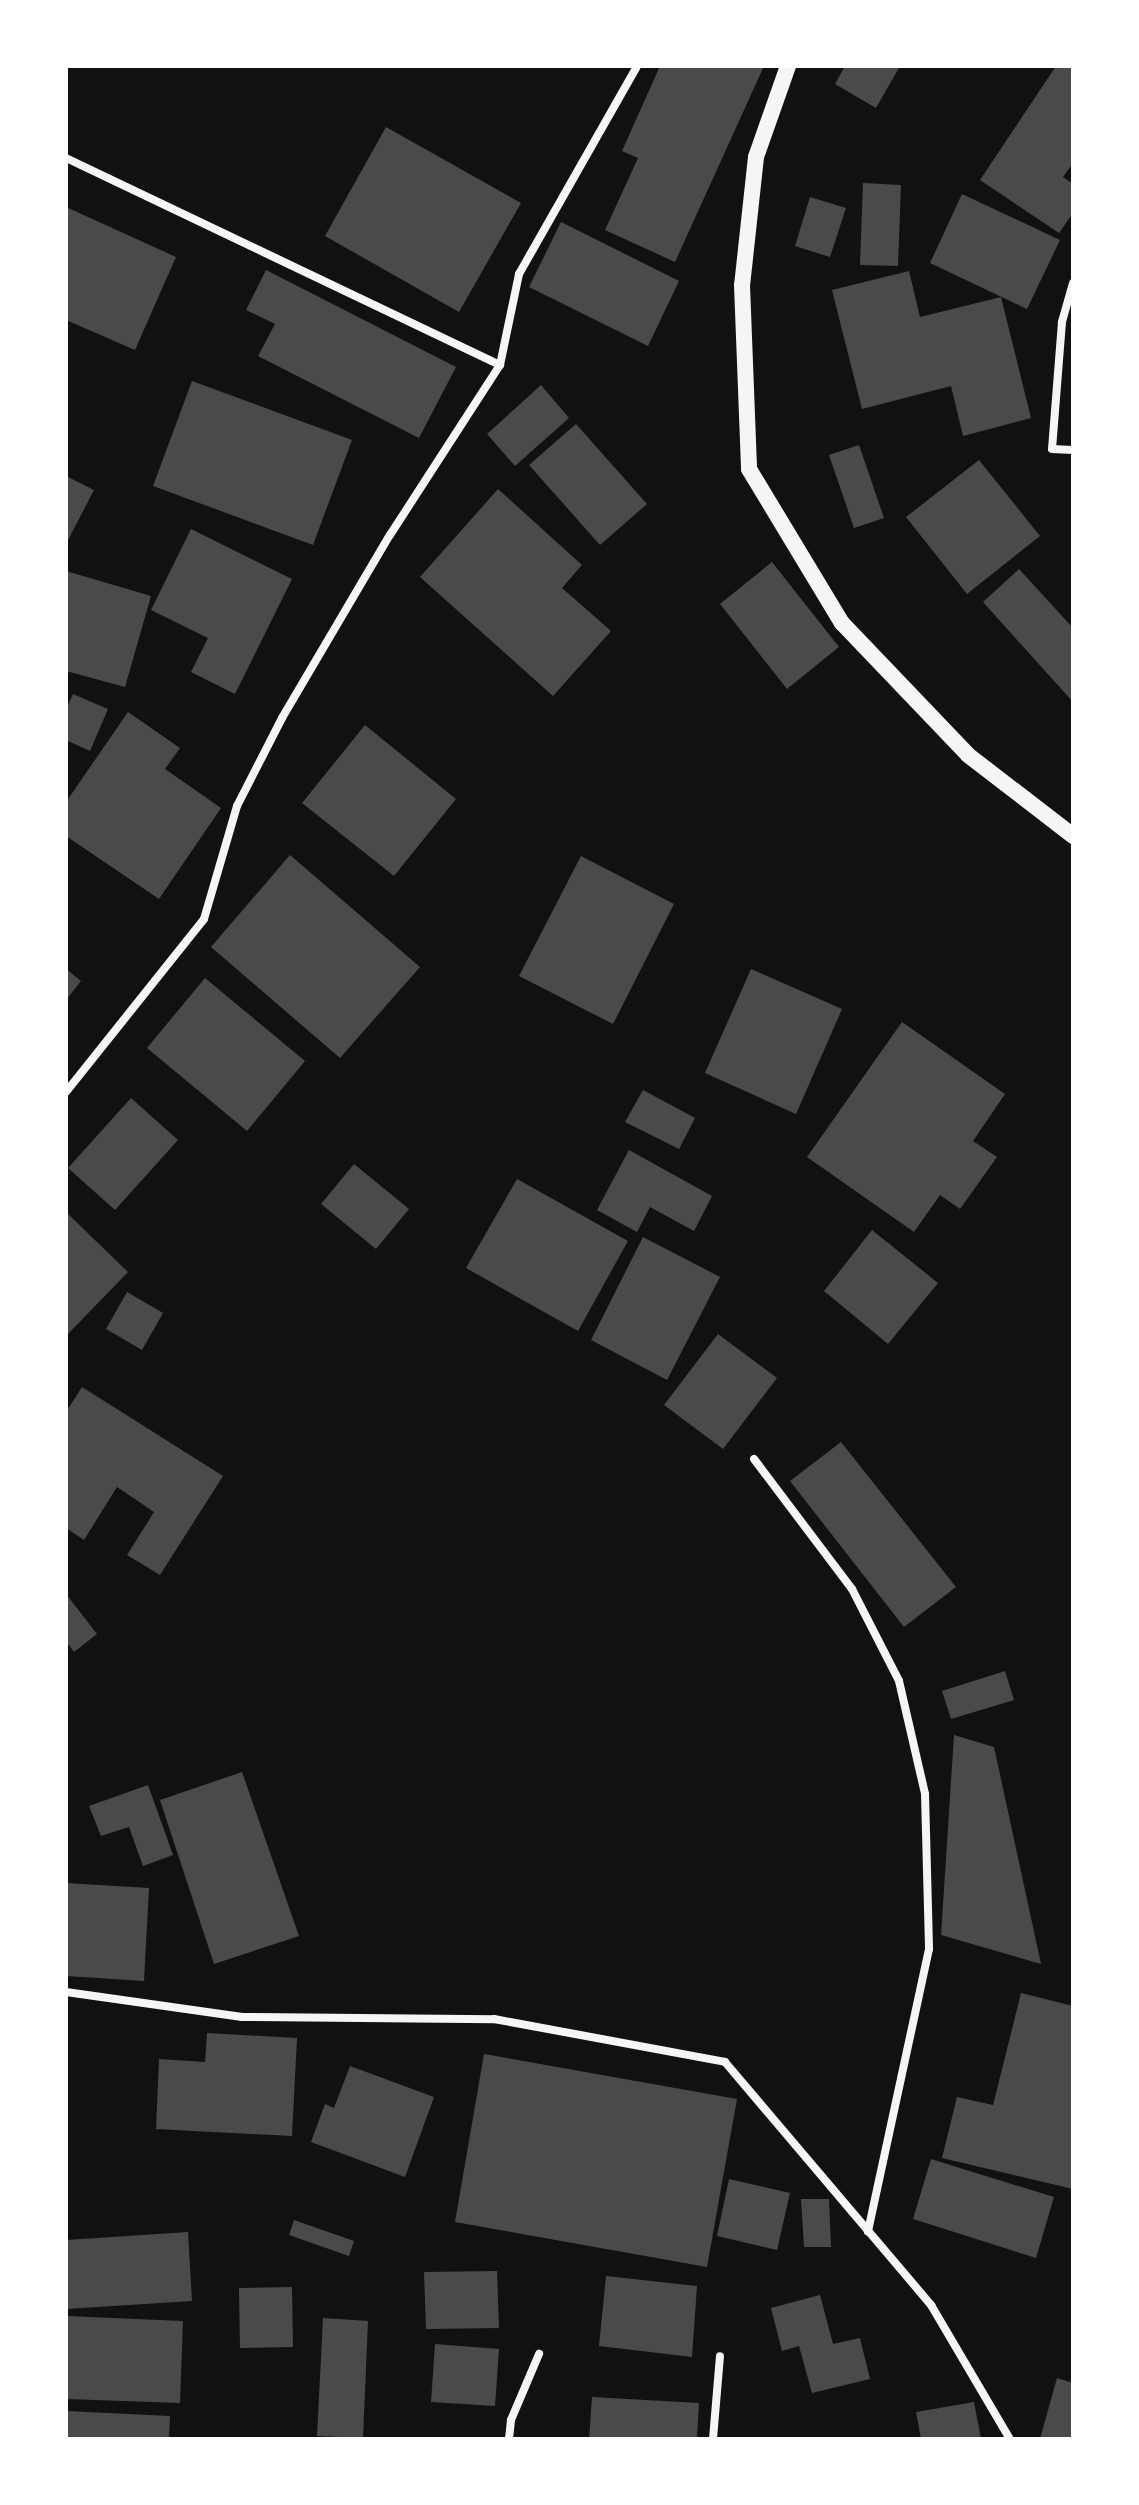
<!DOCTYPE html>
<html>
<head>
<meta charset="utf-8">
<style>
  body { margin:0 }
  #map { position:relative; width:1139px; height:2505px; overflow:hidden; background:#111; font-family:"DejaVu Sans",sans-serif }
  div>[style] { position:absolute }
  .building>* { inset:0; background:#4a4a4a }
  .minor>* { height:8px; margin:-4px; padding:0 4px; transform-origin:4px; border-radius:4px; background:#f5f5f5 }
  .secondary>* { height:16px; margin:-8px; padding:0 8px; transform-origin:8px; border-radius:8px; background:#f5f5f5 }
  span { translate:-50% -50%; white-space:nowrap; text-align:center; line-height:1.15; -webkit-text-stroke:6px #fff; paint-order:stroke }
  .frame { position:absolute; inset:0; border:68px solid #fff; pointer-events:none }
</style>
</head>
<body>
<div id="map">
  <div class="building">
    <div style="clip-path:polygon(660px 66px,764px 66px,675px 262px,605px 230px,638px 158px,622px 151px)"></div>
    <div style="clip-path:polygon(845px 66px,900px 66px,876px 108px,835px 84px)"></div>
    <div style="clip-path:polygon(1056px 66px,1073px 66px,1073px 163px,1063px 177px,1073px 184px,1073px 213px,1059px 233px,980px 180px)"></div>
    <div style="clip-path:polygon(386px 127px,521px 203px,459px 312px,325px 236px)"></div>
    <div style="clip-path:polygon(863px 183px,901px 185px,898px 266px,860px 265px)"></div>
    <div style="clip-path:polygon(962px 194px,1060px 240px,1027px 309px,930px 263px)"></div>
    <div style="clip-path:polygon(810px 197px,846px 208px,830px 257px,795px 246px)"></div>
    <div style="clip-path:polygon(66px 207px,176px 257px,135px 350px,66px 320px)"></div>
    <div style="clip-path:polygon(561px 222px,679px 281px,648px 346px,529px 287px)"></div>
    <div style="clip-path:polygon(266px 270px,456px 367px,419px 438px,258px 356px,275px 324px,246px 310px)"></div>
    <div style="clip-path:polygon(909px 271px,920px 317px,1001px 297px,1031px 418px,963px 436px,951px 386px,862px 409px,832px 290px)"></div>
    <div style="clip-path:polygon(192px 381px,352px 440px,313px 545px,153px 486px)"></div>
    <div style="clip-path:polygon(541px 385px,569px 418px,515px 466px,487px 434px)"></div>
    <div style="clip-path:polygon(576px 424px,647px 504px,600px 545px,529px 465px)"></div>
    <div style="clip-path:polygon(859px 445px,884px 518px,854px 528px,829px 455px)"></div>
    <div style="clip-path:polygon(979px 460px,1040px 536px,967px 594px,906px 517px)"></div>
    <div style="clip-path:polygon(66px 476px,94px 490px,66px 544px)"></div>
    <div style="clip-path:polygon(498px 489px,582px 565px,562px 588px,611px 631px,553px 696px,420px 577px)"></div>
    <div style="clip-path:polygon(191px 529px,292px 579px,235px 694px,191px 672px,208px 638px,151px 610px)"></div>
    <div style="clip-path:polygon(772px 562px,839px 647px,787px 689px,720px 604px)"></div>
    <div style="clip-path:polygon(1019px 569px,1073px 628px,1073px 702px,983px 602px)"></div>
    <div style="clip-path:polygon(66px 571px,151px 596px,125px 687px,66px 671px)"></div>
    <div style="clip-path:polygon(73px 694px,108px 709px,90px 751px,66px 740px,66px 710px)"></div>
    <div style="clip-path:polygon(128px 712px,180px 748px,165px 769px,221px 808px,159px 899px,66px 836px,66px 802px)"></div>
    <div style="clip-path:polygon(365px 725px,456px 799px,394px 876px,302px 803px)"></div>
    <div style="clip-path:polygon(290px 855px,420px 967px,340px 1058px,211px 947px)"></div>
    <div style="clip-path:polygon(581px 856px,674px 904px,613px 1024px,519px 976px)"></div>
    <div style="clip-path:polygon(66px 969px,81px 981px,66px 1000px)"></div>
    <div style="clip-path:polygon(751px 969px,842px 1009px,796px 1114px,705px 1073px)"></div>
    <div style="clip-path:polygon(205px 978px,305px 1061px,247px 1131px,147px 1048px)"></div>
    <div style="clip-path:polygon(902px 1022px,1005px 1094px,973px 1141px,997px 1157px,960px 1209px,940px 1195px,914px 1232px,807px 1157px)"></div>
    <div style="clip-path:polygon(643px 1090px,695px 1118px,679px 1149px,625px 1122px)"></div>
    <div style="clip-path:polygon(131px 1098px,178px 1140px,115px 1210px,68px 1168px)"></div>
    <div style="clip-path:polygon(629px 1150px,712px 1196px,694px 1231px,650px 1207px,637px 1232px,597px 1210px)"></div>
    <div style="clip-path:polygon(354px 1164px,409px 1209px,376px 1249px,321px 1204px)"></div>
    <div style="clip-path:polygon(517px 1179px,628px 1241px,578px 1331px,466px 1268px)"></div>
    <div style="clip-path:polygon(66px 1212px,128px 1272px,66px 1336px)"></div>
    <div style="clip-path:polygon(872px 1230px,938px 1283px,888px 1344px,824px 1291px)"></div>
    <div style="clip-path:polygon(643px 1237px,720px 1277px,667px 1380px,591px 1340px)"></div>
    <div style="clip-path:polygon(127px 1292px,163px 1313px,142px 1350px,106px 1329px)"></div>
    <div style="clip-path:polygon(718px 1334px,777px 1378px,723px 1449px,664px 1405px)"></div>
    <div style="clip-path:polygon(82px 1387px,223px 1476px,160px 1575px,127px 1555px,154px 1512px,117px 1487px,84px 1540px,66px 1528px,66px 1412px)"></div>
    <div style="clip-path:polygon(841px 1442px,956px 1587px,904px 1627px,790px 1481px)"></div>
    <div style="clip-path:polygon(66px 1594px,97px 1634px,74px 1652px,66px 1641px)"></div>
    <div style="clip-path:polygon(1005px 1671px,1014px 1700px,951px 1719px,942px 1691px)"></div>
    <div style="clip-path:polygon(954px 1735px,994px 1747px,1041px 1964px,941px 1935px)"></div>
    <div style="clip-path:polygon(242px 1772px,299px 1936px,214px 1964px,160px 1800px)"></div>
    <div style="clip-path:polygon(148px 1785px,173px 1855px,143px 1866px,129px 1827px,101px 1836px,89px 1806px)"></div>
    <div style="clip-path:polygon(66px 1883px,149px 1888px,144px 1981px,66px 1976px)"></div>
    <div style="clip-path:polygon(1021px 1993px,1073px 2006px,1073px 2189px,942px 2158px,957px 2097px,993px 2105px)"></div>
    <div style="clip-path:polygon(207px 2033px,297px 2038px,292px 2136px,156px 2129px,159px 2059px,205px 2062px)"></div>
    <div style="clip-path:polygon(484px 2054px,737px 2099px,707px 2267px,455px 2222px)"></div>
    <div style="clip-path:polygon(350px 2066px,434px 2097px,405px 2177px,311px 2142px,325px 2104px,334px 2108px)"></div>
    <div style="clip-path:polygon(931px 2159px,1054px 2197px,1036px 2258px,913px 2219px)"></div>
    <div style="clip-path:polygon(729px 2179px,790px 2193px,777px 2250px,717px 2236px)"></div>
    <div style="clip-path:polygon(801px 2199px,829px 2199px,831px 2247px,804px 2247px)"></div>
    <div style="clip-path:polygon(294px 2220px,354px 2241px,349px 2256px,289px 2235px)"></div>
    <div style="clip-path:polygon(188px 2232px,192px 2301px,66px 2309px,66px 2240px)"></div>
    <div style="clip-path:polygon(497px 2271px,499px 2328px,426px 2329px,424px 2272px)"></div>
    <div style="clip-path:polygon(606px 2276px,697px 2286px,692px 2357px,599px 2346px)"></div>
    <div style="clip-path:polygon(292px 2287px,293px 2347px,240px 2348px,239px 2288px)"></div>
    <div style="clip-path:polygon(820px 2295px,833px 2344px,860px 2338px,870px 2379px,812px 2393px,799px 2346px,782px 2351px,771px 2308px)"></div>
    <div style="clip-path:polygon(66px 2316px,183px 2321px,180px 2403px,66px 2399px)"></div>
    <div style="clip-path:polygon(323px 2318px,368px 2321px,363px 2438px,317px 2436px)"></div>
    <div style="clip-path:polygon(435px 2344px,499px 2349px,495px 2406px,431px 2402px)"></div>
    <div style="clip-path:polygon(1057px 2378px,1073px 2383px,1073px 2439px,1040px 2439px)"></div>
    <div style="clip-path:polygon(592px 2397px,699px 2403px,697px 2439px,589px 2439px)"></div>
    <div style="clip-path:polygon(974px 2402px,981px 2439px,921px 2439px,916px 2412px)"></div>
    <div style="clip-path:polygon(66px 2411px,170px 2416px,169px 2439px,66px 2439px)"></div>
  </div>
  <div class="minor">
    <div style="left:66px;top:158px;width:481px;rotate:25.5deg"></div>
    <div style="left:1073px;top:283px;width:41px;rotate:105.8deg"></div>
    <div style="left:1062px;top:322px;width:127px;rotate:94.5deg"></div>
    <div style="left:1052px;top:449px;width:21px;rotate:3deg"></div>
    <div style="left:66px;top:1092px;width:221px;rotate:-51.4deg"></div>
    <div style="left:204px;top:919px;width:118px;rotate:-73.7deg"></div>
    <div style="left:237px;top:806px;width:99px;rotate:-62.9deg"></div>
    <div style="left:282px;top:718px;width:212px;rotate:-59.5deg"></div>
    <div style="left:390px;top:535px;width:202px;rotate:-57.1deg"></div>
    <div style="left:500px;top:365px;width:93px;rotate:-78.2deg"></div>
    <div style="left:519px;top:274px;width:239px;rotate:-60.4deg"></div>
    <div style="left:754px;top:1459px;width:163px;rotate:53deg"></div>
    <div style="left:852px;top:1589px;width:103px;rotate:62.9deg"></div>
    <div style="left:899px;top:1681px;width:116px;rotate:77deg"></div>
    <div style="left:925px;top:1794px;width:155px;rotate:88.5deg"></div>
    <div style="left:929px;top:1949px;width:289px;rotate:102.2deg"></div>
    <div style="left:66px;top:1992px;width:178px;rotate:8.1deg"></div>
    <div style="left:242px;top:2017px;width:252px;rotate:0.5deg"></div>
    <div style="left:494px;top:2019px;width:235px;rotate:10.5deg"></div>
    <div style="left:725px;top:2062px;width:319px;rotate:49.7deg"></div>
    <div style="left:931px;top:2305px;width:156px;rotate:59.5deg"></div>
    <div style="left:509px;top:2439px;width:19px;rotate:-84deg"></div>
    <div style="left:511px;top:2420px;width:72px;rotate:-67deg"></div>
    <div style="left:713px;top:2439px;width:83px;rotate:-85.2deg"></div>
  </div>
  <div class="secondary">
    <div style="left:788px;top:66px;width:96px;rotate:109.4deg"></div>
    <div style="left:756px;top:157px;width:129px;rotate:96.2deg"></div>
    <div style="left:742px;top:285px;width:184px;rotate:87.8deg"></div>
    <div style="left:749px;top:469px;width:180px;rotate:58.9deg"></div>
    <div style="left:842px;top:623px;width:182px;rotate:46.3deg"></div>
    <div style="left:968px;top:755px;width:133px;rotate:37.6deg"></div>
  </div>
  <div class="frame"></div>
</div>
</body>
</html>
